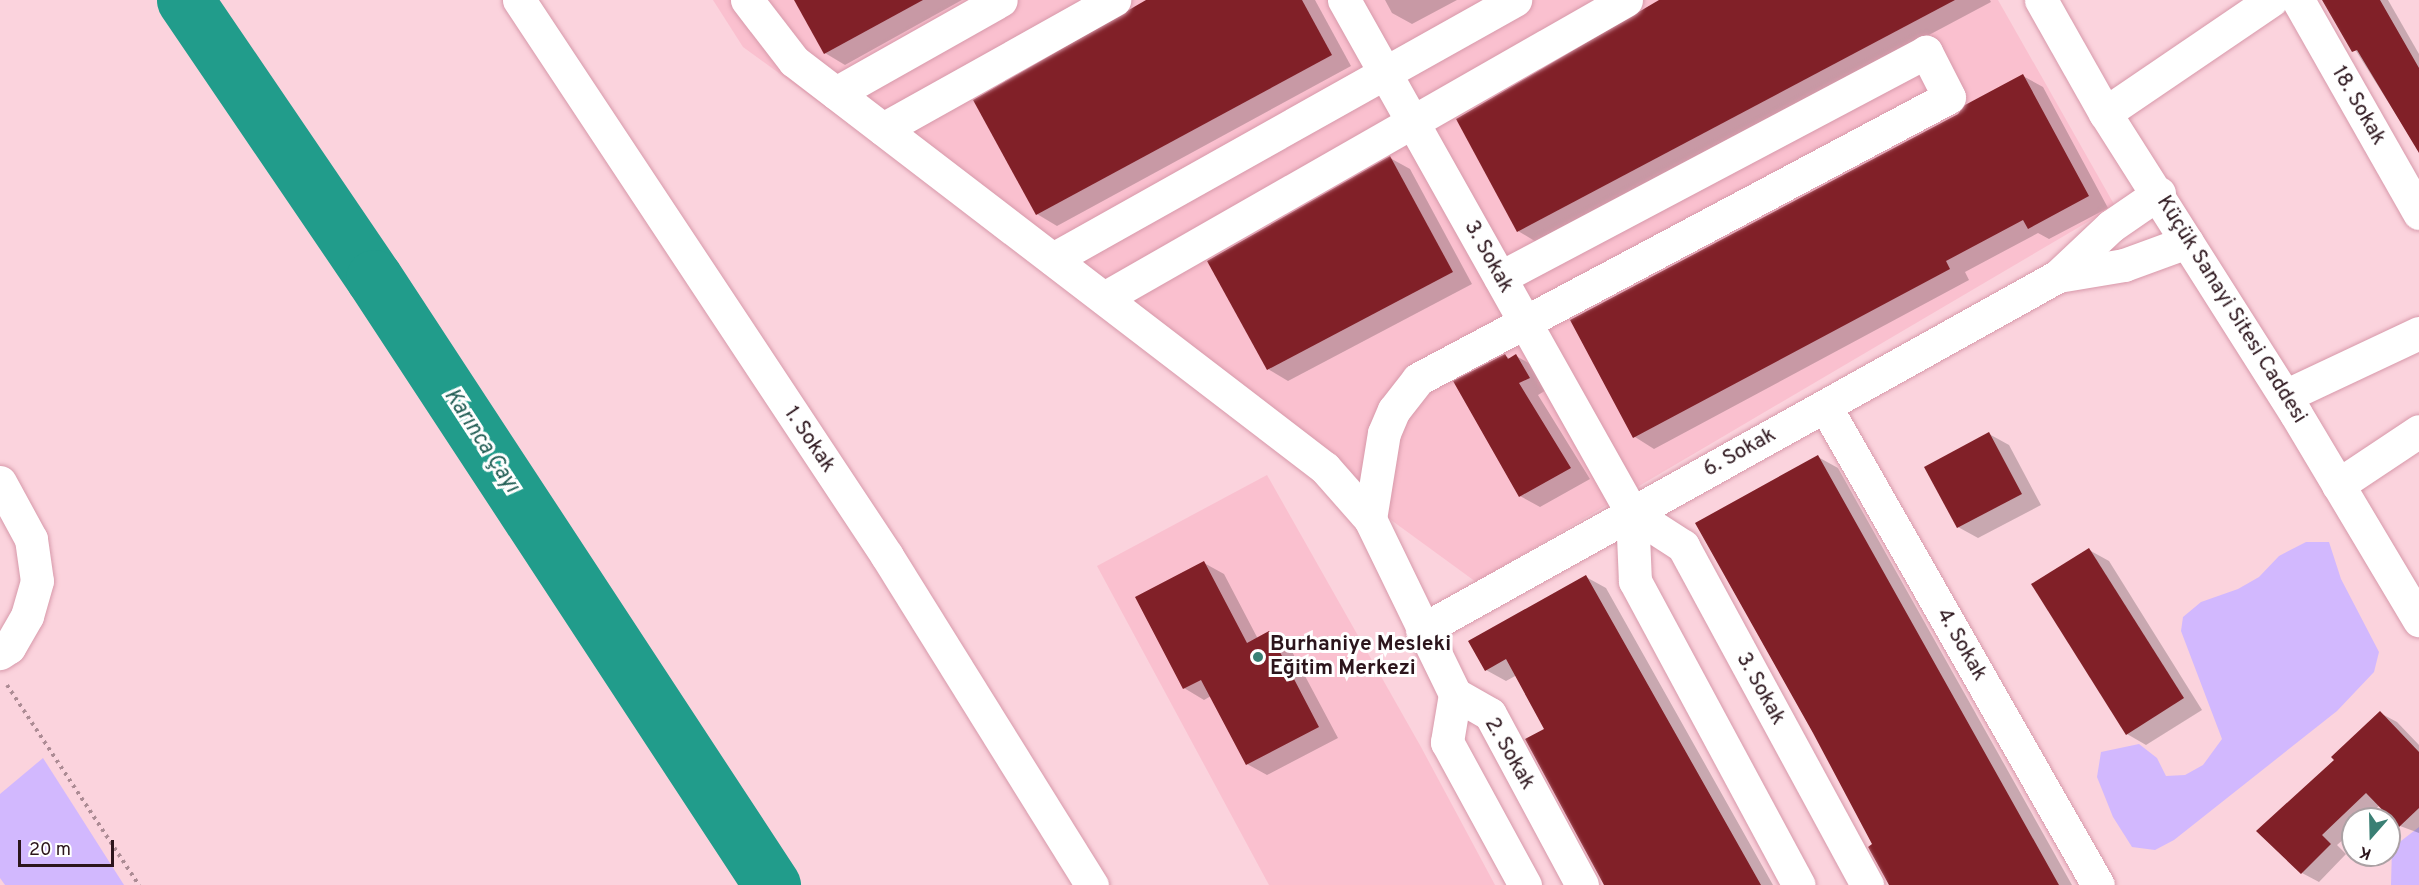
<!DOCTYPE html>
<html>
<head>
<meta charset="utf-8">
<style>
  body { margin:0 }
  #map { position:relative; width:2419px; height:885px; overflow:hidden; background:#fbd3dd; font-family:Overpass,sans-serif }
  div>[style] { position:absolute }
  .built>* { inset:0; background:#fac0cf }
  .green>* { inset:0; background:#d2b8fe }
  .shadow>* { inset:0; background:#0003 }
  .river>* { height:57px; margin:-28.5px; padding:0 28.5px; transform-origin:28.5px; border-radius:28.5px; background:#219c8b }
  .building>* { inset:0; background:#812028 }
  .path>* { height:4px; margin-top:-2px; transform-origin:0; background:repeating-linear-gradient(90deg,#ac8b94 0 3px,transparent 0 7.5px) }
  .roads { filter:drop-shadow(0 0 2px #d799aa) drop-shadow(0 0 2px #d799aa) }
  .minor>* { height:33px; margin:-16.5px; padding:0 16.5px; transform-origin:16.5px; border-radius:16.5px; background:#fff }
  .dots>* { width:16px; height:16px; translate:-50% -50%; box-sizing:border-box; border:3px solid #fff; border-radius:50% }
  span { translate:-50% -50%; white-space:nowrap; text-align:center; line-height:1.15; -webkit-text-stroke:6px #fff; paint-order:stroke }
  .street-label { font-size:21px; color:#2c151c }
  .poi-label { font-size:21px; color:#2c151c; font-weight:700 }
  .left { translate:0 -50%; text-align:left }
  .water-label { font-size:22px; color:#205d54; font-style:italic }
  .north { position:absolute; left:2341px; top:807px; width:60px; height:60px; box-sizing:border-box; background:#fff; border:2px solid #aba1a4; border-radius:50%; rotate:200deg; font-size:16px; font-weight:700; line-height:24px; text-align:center; color:#2c151c }
  .north::after { content:''; display:block; margin:auto; width:21px; height:27px; background:#3a7f74; clip-path:polygon(50% 0,100% 100%,50% 72%,0 100%) }
  .scale { position:absolute; left:18px; top:840px; width:96px; height:27px; box-sizing:border-box; border:3px solid #2c151c; border-top:0; padding-left:8px; font-size:18px; line-height:21px; white-space:nowrap; color:#2c151c; -webkit-text-stroke:4px #fff; paint-order:stroke }
</style>
</head>
<body>
<div id="map">
  <div class="built">
    <div style="clip-path:polygon(713px 0,1998px 0,2115px 206px,1476px 582px,743px 47px)"></div>
    <div style="clip-path:polygon(1267px 475px,1421px 747px,1495px 885px,1269px 885px,1097px 566px)"></div>
  </div>
  <div class="green">
    <div style="clip-path:polygon(2306px 542px,2329px 542px,2341px 579px,2379px 652px,2374px 672px,2337px 711px,2174px 840px,2155px 850px,2132px 847px,2113px 817px,2097px 777px,2101px 752px,2139px 744px,2157px 758px,2166px 776px,2185px 775px,2203px 765px,2222px 739px,2181px 631px,2183px 617px,2201px 602px,2238px 589px,2259px 577px,2279px 556px)"></div>
    <div style="clip-path:polygon(43px 758px,75px 808px,124px 885px,5px 885px,0 878px,0 794px)"></div>
    <div style="clip-path:polygon(2419px 827px,2419px 885px,2391px 885px,2392px 848px)"></div>
  </div>
  <div class="shadow">
    <div style="clip-path:polygon(796px 0,962px 0,845px 65px,825px 53px)"></div>
    <div style="clip-path:polygon(1154px 0,1315px 0,1351px 66px,1057px 226px,1037px 214px)"></div>
    <div style="clip-path:polygon(1385px 0,1457px 0,1412px 24px,1392px 13px)"></div>
    <div style="clip-path:polygon(1662px 0,1990px 0,1991px 2px,1538px 243px,1518px 231px)"></div>
    <div style="clip-path:polygon(2324px 0,2388px 0,2419px 54px,2419px 151px)"></div>
    <div style="clip-path:polygon(2023px 76px,2043px 87px,2108px 208px,2049px 239px,2038px 233px,1965px 272px,1969px 280px,1654px 449px,1635px 437px,1572px 320px,1959px 115px)"></div>
    <div style="clip-path:polygon(1390px 158px,1410px 169px,1472px 284px,1288px 381px,1268px 369px)"></div>
    <div style="clip-path:polygon(1505px 356px,1511px 359px,1516px 356px,1536px 367px,1548px 389px,1538px 395px,1590px 479px,1540px 507px,1520px 496px)"></div>
    <div style="clip-path:polygon(1989px 434px,2009px 445px,2041px 505px,1978px 538px,1958px 527px)"></div>
    <div style="clip-path:polygon(1818px 457px,1838px 468px,2072px 885px,1891px 885px,1874px 845px)"></div>
    <div style="clip-path:polygon(2089px 550px,2109px 561px,2202px 710px,2146px 745px,2127px 734px)"></div>
    <div style="clip-path:polygon(1204px 563px,1224px 574px,1258px 639px,1269px 633px,1288px 644px,1338px 738px,1267px 775px,1247px 764px,1211px 696px,1204px 700px,1184px 688px)"></div>
    <div style="clip-path:polygon(1586px 577px,1606px 588px,1773px 885px,1606px 885px,1546px 729px,1517px 675px,1506px 681px,1486px 670px)"></div>
    <div style="clip-path:polygon(2380px 713px,2397px 722px,2419px 745px,2419px 833px,2400px 826px,2380px 805px,2365px 819px,2353px 819px,2353px 831px,2337px 845px,2346px 854px,2319px 882px,2302px 873px)"></div>
  </div>
  <div class="river">
    <div style="left:185px;top:0;width:336px;rotate:55.8deg"></div>
    <div style="left:374px;top:278px;width:726px;rotate:56.75deg"></div>
  </div>
  <div class="building">
    <div style="clip-path:polygon(794px 0,923px 0,824px 54px)"></div>
    <div style="clip-path:polygon(1146px 0,1302px 0,1332px 55px,1036px 215px,973px 100px)"></div>
    <div style="clip-path:polygon(1659px 0,1955px 0,1517px 232px,1456px 119px)"></div>
    <div style="clip-path:polygon(2322px 0,2380px 0,2419px 68px,2419px 153px,2357px 50px,2352px 52px)"></div>
    <div style="clip-path:polygon(2023px 74px,2089px 196px,2028px 229px,2023px 220px,1946px 261px,1950px 269px,1633px 438px,1570px 320px,1958px 114px,1965px 105px)"></div>
    <div style="clip-path:polygon(1390px 156px,1453px 272px,1267px 370px,1207px 261px)"></div>
    <div style="clip-path:polygon(1505px 354px,1508px 359px,1516px 354px,1530px 378px,1519px 383px,1571px 468px,1519px 497px,1453px 381px)"></div>
    <div style="clip-path:polygon(1989px 432px,2022px 494px,1957px 528px,1924px 467px)"></div>
    <div style="clip-path:polygon(1818px 455px,2059px 885px,1889px 885px,1868px 847px,1872px 844px,1813px 733px,1695px 523px)"></div>
    <div style="clip-path:polygon(2089px 548px,2184px 698px,2126px 735px,2031px 584px)"></div>
    <div style="clip-path:polygon(1204px 561px,1247px 643px,1269px 631px,1319px 727px,1246px 765px,1201px 680px,1183px 689px,1135px 597px)"></div>
    <div style="clip-path:polygon(1586px 575px,1761px 885px,1604px 885px,1579px 839px,1525px 739px,1544px 729px,1506px 659px,1485px 671px,1468px 641px)"></div>
    <div style="clip-path:polygon(2380px 711px,2419px 752px,2419px 808px,2399px 827px,2366px 793px,2322px 835px,2331px 844px,2301px 874px,2256px 831px,2334px 760px,2331px 757px)"></div>
  </div>
  <div class="path">
    <div style="left:7px;top:685px;width:240px;rotate:56.6deg"></div>
  </div>
  <div class="roads">
    <div class="minor">
      <div style="left:519px;top:0;width:667px;rotate:56.5deg"></div>
      <div style="left:887px;top:556px;width:388px;rotate:58.1deg"></div>
      <div style="left:747px;top:0;width:77px;rotate:52.4deg"></div>
      <div style="left:794px;top:61px;width:669px;rotate:37.47deg"></div>
      <div style="left:1325px;top:468px;width:68px;rotate:48.6deg"></div>
      <div style="left:1370px;top:519px;width:195px;rotate:64.1deg"></div>
      <div style="left:1344px;top:0;width:588px;rotate:60.69deg"></div>
      <div style="left:1632px;top:513px;width:61px;rotate:32.9deg"></div>
      <div style="left:1683px;top:546px;width:386px;rotate:61.5deg"></div>
      <div style="left:2041px;top:0;width:130px;rotate:60.5deg"></div>
      <div style="left:2105px;top:113px;width:356px;rotate:57.6deg"></div>
      <div style="left:2296px;top:414px;width:240px;rotate:59.2deg"></div>
      <div style="left:2298px;top:0;width:245px;rotate:60.4deg"></div>
      <div style="left:836px;top:93px;width:189px;rotate:-29.4deg"></div>
      <div style="left:2105px;top:113px;width:201px;rotate:-34.2deg"></div>
      <div style="left:883px;top:129px;width:265px;rotate:-29.2deg"></div>
      <div style="left:2159px;top:193px;width:58px;rotate:145.5deg"></div>
      <div style="left:2111px;top:226px;width:73px;rotate:136.7deg"></div>
      <div style="left:2058px;top:276px;width:67px;rotate:-9.5deg"></div>
      <div style="left:2124px;top:265px;width:67px;rotate:-20.1deg"></div>
      <div style="left:1053px;top:259px;width:530px;rotate:-29.28deg"></div>
      <div style="left:1104px;top:298px;width:601px;rotate:-29.72deg"></div>
      <div style="left:2285px;top:396px;width:148px;rotate:-25.2deg"></div>
      <div style="left:1825px;top:406px;width:551px;rotate:60.32deg"></div>
      <div style="left:0;top:482px;width:65px;rotate:61.5deg"></div>
      <div style="left:31px;top:539px;width:42px;rotate:81.9deg"></div>
      <div style="left:37px;top:581px;width:36px;rotate:106deg"></div>
      <div style="left:27px;top:616px;width:36px;rotate:120deg"></div>
      <div style="left:9px;top:647px;width:11px;rotate:146deg"></div>
      <div style="left:2338px;top:485px;width:97px;rotate:-33.7deg"></div>
      <div style="left:1632px;top:513px;width:68px;rotate:87.5deg"></div>
      <div style="left:1635px;top:581px;width:345px;rotate:61.7deg"></div>
      <div style="left:1370px;top:519px;width:87px;rotate:-80.8deg"></div>
      <div style="left:1384px;top:433px;width:25px;rotate:-67deg"></div>
      <div style="left:1394px;top:410px;width:39px;rotate:-52deg"></div>
      <div style="left:1418px;top:379px;width:601px;rotate:-27.97deg"></div>
      <div style="left:1949px;top:97px;width:51px;rotate:-117.1deg"></div>
      <div style="left:1926px;top:52px;width:482px;rotate:152.1deg"></div>
      <div style="left:1422px;top:630px;width:728px;rotate:-29.1deg"></div>
      <div style="left:1455px;top:694px;width:40px;rotate:29.7deg"></div>
      <div style="left:1490px;top:714px;width:194px;rotate:61.7deg"></div>
      <div style="left:1455px;top:694px;width:49px;rotate:99.5deg"></div>
      <div style="left:1447px;top:742px;width:163px;rotate:61.4deg"></div>
    </div>
  </div>
  <div class="dots">
    <div style="left:1258px;top:657px;background:#3a7f74"></div>
  </div>
  <div class="street-label">
    <span style="left:2358px;top:106px;rotate:60deg">18. Sokak</span>
    <span style="left:1488px;top:257px;rotate:61deg">3. Sokak</span>
    <span style="left:2231px;top:310px;rotate:58deg">Küçük Sanayi Sitesi Caddesi</span>
    <span style="left:809px;top:440px;rotate:56deg">1. Sokak</span>
    <span style="left:1740px;top:453px;rotate:-29deg">6. Sokak</span>
    <span style="left:1961px;top:645px;rotate:60deg">4. Sokak</span>
    <span style="left:1760px;top:689px;rotate:61deg">3. Sokak</span>
    <span style="left:1509px;top:754px;rotate:60deg">2. Sokak</span>
  </div>
  <div class="poi-label">
    <span class="left" style="left:1270px;top:657px">Burhaniye Mesleki<br>Eğitim Merkezi</span>
  </div>
  <div class="water-label">
    <span style="left:481px;top:441px;rotate:57deg">Karınca Çayı</span>
  </div>
  <div class="north">K</div>
  <div class="scale">20 m</div>
</div>
</body>
</html>
